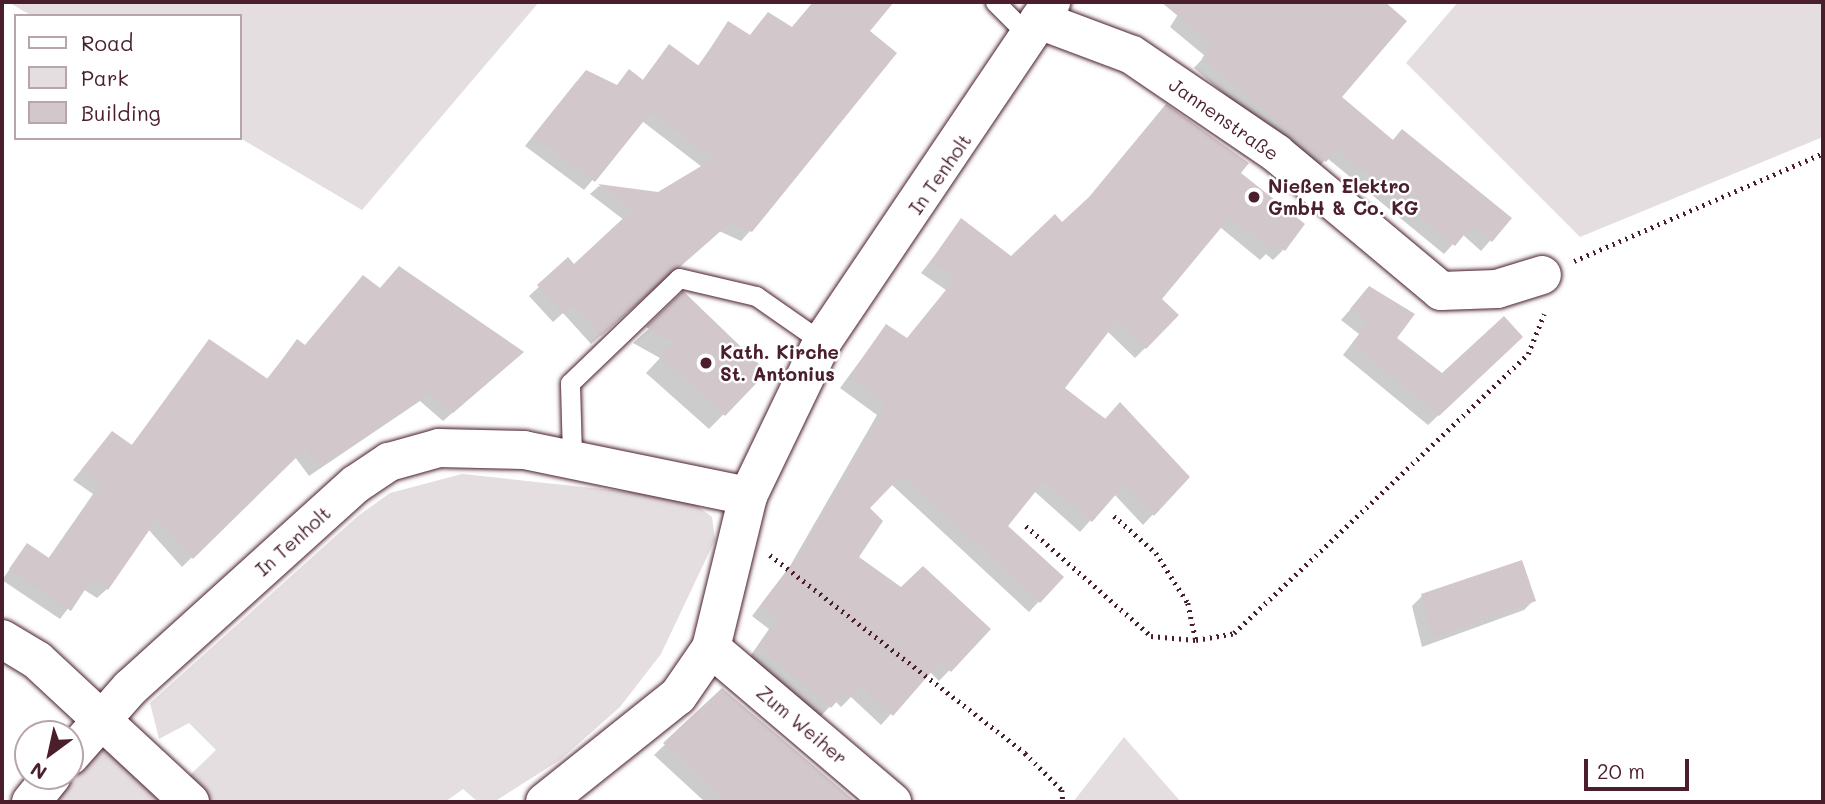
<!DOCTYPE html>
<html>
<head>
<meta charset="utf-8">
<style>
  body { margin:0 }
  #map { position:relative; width:1825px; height:804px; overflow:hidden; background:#fff; font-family:Mali,sans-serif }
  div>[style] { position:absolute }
  .green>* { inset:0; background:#e5dee0 }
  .shadow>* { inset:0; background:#0003 }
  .building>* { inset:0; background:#d2c7cb }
  .path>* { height:4.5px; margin-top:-2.25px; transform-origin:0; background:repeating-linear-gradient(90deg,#4a1f2b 0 2px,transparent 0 7px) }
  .roads { filter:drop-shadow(0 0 2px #4a1f2b) drop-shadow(0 0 2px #4a1f2b) }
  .service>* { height:19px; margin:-9.5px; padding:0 9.5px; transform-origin:9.5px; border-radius:9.5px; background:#fff }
  .minor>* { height:38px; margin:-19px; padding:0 19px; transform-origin:19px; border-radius:19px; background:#fff }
  .dots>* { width:19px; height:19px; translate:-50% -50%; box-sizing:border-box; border:4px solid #fff; border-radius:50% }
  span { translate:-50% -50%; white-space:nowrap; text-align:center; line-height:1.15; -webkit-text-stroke:5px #fff; paint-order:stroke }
  .street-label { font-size:19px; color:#4a1f2b }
  .poi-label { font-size:19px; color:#4a1f2b; font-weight:700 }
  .left { translate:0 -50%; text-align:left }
  .frame { position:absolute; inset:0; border:4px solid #4a1f2b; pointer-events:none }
  .legend { position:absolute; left:14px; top:14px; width:228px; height:126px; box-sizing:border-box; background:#fff; border:2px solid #b7a5aa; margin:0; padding:9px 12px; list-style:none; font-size:21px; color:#4a1f2b }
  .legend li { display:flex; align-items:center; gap:14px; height:35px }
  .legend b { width:35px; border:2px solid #b7a5aa }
  .north { position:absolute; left:14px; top:720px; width:70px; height:70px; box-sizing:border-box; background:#fff; border:2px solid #b7a5aa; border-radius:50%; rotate:213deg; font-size:19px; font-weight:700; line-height:28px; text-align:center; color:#4a1f2b }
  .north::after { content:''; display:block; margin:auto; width:24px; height:32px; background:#4a1f2b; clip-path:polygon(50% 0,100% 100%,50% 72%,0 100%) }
  .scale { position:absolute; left:1584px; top:759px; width:105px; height:32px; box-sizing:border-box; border:4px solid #4a1f2b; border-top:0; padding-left:9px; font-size:21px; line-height:24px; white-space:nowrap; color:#4a1f2b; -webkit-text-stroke:5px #fff; paint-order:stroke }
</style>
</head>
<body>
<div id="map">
  <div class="green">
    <div style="clip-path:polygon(8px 2px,539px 2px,362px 210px,240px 138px,240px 16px,32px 16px)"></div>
    <div style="clip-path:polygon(1458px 2px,1823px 2px,1823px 137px,1580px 237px,1406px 63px)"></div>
    <div style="clip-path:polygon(462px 474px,687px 498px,712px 517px,715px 540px,661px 654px,620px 707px,560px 760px,494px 802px,478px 802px,463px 789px,445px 802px,209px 802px,186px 779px,216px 750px,189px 723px,159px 739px,150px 703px,358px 516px,390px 493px)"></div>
    <div style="clip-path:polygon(1124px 737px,1181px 802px,1073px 802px)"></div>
    <div style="clip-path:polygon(110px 747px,171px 802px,53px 802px,93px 753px)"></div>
  </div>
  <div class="shadow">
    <div style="clip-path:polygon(814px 2px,892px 2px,868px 31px,750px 231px,741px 241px,719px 231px,591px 344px,563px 313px,553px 322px,529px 296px,568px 260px,574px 266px,624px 220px,590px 194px,599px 186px,659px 194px,702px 167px,642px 121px,584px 190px,525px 146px,577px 81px,616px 87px,629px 71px,642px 81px,669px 46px,697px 67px,729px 23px,749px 36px,791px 29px)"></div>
    <div style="clip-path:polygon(1186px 2px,1382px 2px,1405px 21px,1340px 97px,1392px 141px,1510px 218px,1481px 251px,1462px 234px,1444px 254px,1327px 158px,1315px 171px,1194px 68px,1205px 56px,1170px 27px)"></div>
    <div style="clip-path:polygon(1238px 174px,1283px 250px,1273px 260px,1266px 254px,1260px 260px,1220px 227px,1159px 299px,1145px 348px,1135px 358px,1107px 331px,1062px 388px,1188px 477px,1143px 525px,1114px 494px,1080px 532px,1034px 491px,1006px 526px,1062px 577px,1029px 612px,891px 484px,867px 508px,856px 557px,901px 589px,989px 629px,939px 681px,929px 671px,881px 725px,851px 697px,841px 707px,835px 701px,820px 717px,749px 658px,769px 629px,752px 616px,790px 566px,877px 415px,840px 388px,886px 326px,906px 340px,946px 290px,921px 273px,962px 221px,1012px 258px,1062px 224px)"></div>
    <div style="clip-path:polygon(1369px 288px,1395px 338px,1442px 375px,1511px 347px,1428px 425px,1343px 355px,1359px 334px,1341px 320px)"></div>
    <div style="clip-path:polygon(380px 290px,512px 361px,443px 421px,420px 401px,309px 476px,295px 457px,182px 567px,148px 529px,107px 589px,97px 598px,83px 589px,60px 619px,2px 580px,27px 545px,48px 559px,93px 494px,73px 480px,112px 433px,131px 446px,209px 341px,266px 380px,297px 341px,305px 346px)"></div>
    <div style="clip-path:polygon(686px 295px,765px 372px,709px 429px,646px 373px,660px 358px,633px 343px)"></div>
    <div style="clip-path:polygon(1422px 596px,1534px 600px,1524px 610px,1422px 647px,1412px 606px)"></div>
    <div style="clip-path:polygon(722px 690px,830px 801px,831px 802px,705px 802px,654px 755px)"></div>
  </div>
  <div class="building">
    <div style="clip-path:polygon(813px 2px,894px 2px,870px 31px,897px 53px,752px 232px,730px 223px,601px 336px,573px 305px,563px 314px,537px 285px,568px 257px,574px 264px,632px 210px,598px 184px,658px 192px,713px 159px,651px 112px,595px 182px,533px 136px,586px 70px,617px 85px,629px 69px,643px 80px,669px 44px,699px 66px,728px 21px,750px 35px,768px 12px,792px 27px)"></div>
    <div style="clip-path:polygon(1161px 2px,1385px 2px,1407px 21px,1342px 97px,1393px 140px,1402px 129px,1512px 218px,1492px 242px,1472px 225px,1455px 246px,1337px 149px,1326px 162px,1283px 127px,1202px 58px,1213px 45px)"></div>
    <div style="clip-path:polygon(1166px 104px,1249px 163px,1241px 173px,1305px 224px,1285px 251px,1277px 245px,1272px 251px,1230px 217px,1162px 299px,1179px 315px,1146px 349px,1117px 321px,1065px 388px,1105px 419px,1120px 402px,1190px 477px,1154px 516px,1125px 484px,1092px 522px,1044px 481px,1008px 526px,1064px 577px,1040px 603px,902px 475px,870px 508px,883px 521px,859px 557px,901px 587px,923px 566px,991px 629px,951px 672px,940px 662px,893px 716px,862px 687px,853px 698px,846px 691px,831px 708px,758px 646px,778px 618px,761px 605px,800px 554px,886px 404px,849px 377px,886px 324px,907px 338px,955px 279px,930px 262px,961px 218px,1011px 256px,1055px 214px,1062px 222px,1089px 197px)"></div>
    <div style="clip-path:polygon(399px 266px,524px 352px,453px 413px,430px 393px,319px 468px,305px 449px,193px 559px,157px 519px,108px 590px,92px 579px,71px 611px,9px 569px,27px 543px,49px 558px,101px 485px,81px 470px,112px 431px,132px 445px,209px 339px,268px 379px,297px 339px,305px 345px,363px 275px,380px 288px)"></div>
    <div style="clip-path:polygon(1369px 286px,1415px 314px,1397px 338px,1442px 373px,1504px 316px,1523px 337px,1439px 416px,1352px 344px,1368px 323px,1350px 309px)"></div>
    <div style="clip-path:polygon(683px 291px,767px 372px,725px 416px,660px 357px,674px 342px,646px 327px)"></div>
    <div style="clip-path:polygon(1522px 560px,1536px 601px,1432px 638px,1421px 594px)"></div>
    <div style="clip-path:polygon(722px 688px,780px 737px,856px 802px,726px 802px,663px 743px)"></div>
  </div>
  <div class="path">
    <div style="left:1574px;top:261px;width:271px;rotate:-23.4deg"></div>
    <div style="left:1114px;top:516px;width:56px;rotate:41.4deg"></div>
    <div style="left:1156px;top:553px;width:59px;rotate:57.4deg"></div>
    <div style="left:1188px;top:603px;width:38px;rotate:78deg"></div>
    <div style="left:1026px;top:526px;width:167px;rotate:41.3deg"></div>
    <div style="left:1151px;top:636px;width:45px;rotate:5.1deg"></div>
    <div style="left:1196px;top:640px;width:39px;rotate:-10deg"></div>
    <div style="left:1234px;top:633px;width:405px;rotate:-43.5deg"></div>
    <div style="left:1528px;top:354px;width:43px;rotate:-68.2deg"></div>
    <div style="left:770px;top:555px;width:323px;rotate:37.8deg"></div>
    <div style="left:1025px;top:753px;width:52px;rotate:45deg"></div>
    <div style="left:1062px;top:790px;width:12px;rotate:85deg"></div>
  </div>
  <div class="roads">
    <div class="service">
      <div style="left:995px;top:2px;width:48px;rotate:45deg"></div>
      <div style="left:572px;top:456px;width:73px;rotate:-91.6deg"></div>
      <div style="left:570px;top:383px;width:151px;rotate:-43.9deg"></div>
      <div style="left:679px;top:278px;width:79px;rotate:13.2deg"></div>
      <div style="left:756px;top:296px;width:80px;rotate:34.9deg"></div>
    </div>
    <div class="minor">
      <div style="left:1039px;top:20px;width:99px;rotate:20.6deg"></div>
      <div style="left:1132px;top:55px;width:174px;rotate:34.2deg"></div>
      <div style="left:1276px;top:153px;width:215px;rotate:39.9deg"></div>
      <div style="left:1441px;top:291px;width:56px;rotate:-2deg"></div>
      <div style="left:1497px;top:289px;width:47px;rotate:-17.3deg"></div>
      <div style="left:2px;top:639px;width:41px;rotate:31deg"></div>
      <div style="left:37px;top:660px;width:209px;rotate:42.9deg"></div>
      <div style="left:711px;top:648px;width:238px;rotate:40.4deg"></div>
      <div style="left:70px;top:756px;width:91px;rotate:-48.6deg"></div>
      <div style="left:130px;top:688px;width:304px;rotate:-42.1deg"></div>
      <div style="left:356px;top:484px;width:40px;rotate:-34deg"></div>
      <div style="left:389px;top:462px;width:52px;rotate:-15.6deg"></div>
      <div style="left:439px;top:448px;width:85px;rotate:1.3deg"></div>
      <div style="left:524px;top:450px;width:229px;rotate:11.6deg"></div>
      <div style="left:748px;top:496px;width:171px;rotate:-64.3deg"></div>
      <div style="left:822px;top:342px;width:410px;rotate:-56deg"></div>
      <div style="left:31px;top:802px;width:33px;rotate:-51deg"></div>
      <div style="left:545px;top:802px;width:170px;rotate:-38.6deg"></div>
      <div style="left:678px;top:696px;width:58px;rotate:-55.5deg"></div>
      <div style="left:711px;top:648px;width:156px;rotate:-76.3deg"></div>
    </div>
  </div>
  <div class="dots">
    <div style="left:1254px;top:197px;background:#4a1f2b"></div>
    <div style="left:706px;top:363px;background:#4a1f2b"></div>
  </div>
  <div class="street-label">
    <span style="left:1224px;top:119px;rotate:35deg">Jannenstraße</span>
    <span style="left:940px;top:174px;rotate:-55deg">In Tenholt</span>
    <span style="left:293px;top:541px;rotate:-42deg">In Tenholt</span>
    <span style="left:802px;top:725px;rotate:40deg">Zum Weiher</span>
  </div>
  <div class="poi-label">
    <span class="left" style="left:1268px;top:197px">Nießen Elektro<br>GmbH &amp; Co. KG</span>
    <span class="left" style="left:720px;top:363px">Kath. Kirche<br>St. Antonius</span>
  </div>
  <div class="frame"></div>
  <ul class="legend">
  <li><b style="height:9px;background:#fff"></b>Road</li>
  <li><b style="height:19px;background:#e5dee0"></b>Park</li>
  <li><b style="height:19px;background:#d2c7cb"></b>Building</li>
  </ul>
  <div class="north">N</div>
  <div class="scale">20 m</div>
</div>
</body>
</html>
